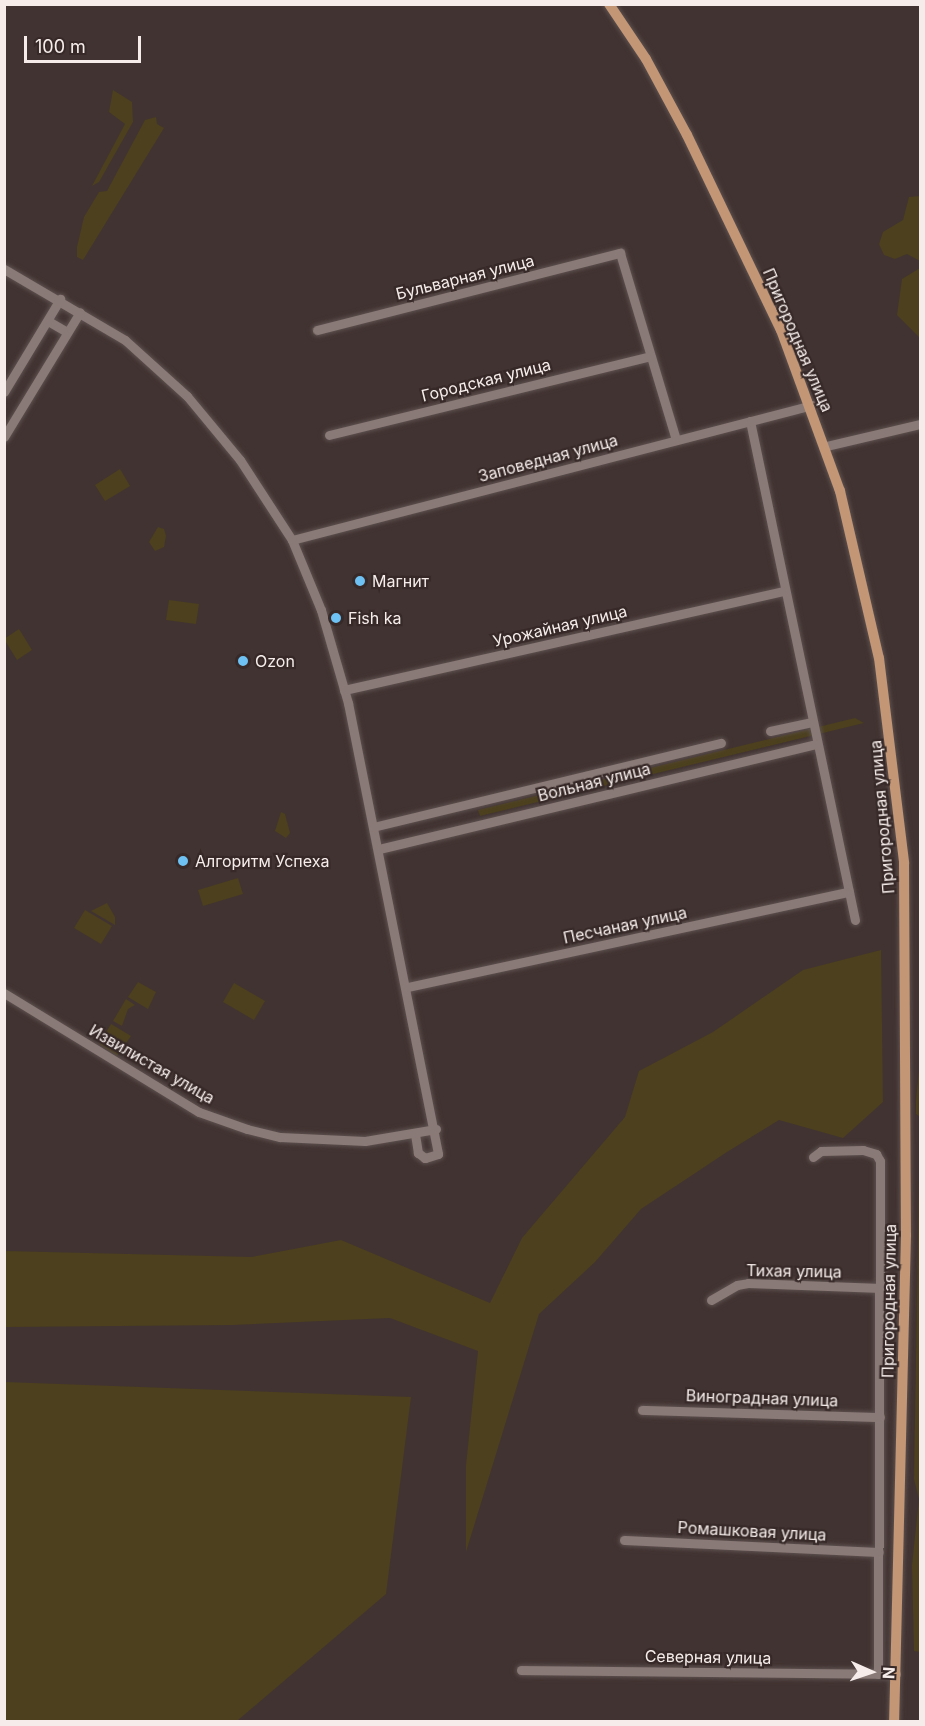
<!DOCTYPE html>
<html>
<head>
<meta charset="utf-8">
<style>
  body { margin:0 }
  #map { position:relative; width:925px; height:1726px; overflow:hidden; background:#413331; font-family:Inter,sans-serif }
  div>[style] { position:absolute }
  .green>* { inset:0; background:#4c401e }
  .roads { filter:drop-shadow(0 0 2px #5d514f) drop-shadow(0 0 2px #5d514f) }
  .minor>* { height:9px; margin:-4.5px; padding:0 4.5px; transform-origin:4.5px; border-radius:4.5px; background:#8a7a77 }
  .major>* { height:10px; margin:-5px; padding:0 5px; transform-origin:5px; border-radius:5px; background:#c39676 }
  .dots>* { width:16px; height:16px; translate:-50% -50%; box-sizing:border-box; border:3px solid #362927; border-radius:50% }
  span { translate:-50% -50%; white-space:nowrap; text-align:center; line-height:1.15; -webkit-text-stroke:4.5px #362927; paint-order:stroke }
  .street-label { font-size:16px; color:#f6edeb }
  .poi-label { font-size:16px; color:#f6edeb }
  .left { translate:0 -50%; text-align:left }
  .frame { position:absolute; inset:0; border:6px solid #f6edeb; pointer-events:none }
  .north { position:absolute; left:841px; top:1642px; width:60px; height:60px; -webkit-text-stroke:4px #362927; paint-order:stroke; rotate:93deg; font-size:16px; font-weight:700; line-height:24px; text-align:center; color:#f6edeb }
  .north::after { content:''; display:block; margin:auto; width:21px; height:27px; background:#f6edeb; clip-path:polygon(50% 0,100% 100%,50% 72%,0 100%) }
  .scale { position:absolute; left:24px; top:36px; width:117px; height:27px; box-sizing:border-box; border:3px solid #f6edeb; border-top:0; padding-left:8px; font-size:18px; line-height:21px; white-space:nowrap; color:#f6edeb; -webkit-text-stroke:4px #362927; paint-order:stroke }
</style>
</head>
<body>
<div id="map">
  <div class="green">
    <div style="clip-path:polygon(113px 90px,132px 102px,133px 122px,99px 182px,92px 186px,125px 124px,109px 112px)"></div>
    <div style="clip-path:polygon(156px 117px,157px 124px,164px 128px,83px 260px,77px 257px,77px 247px,84px 217px,99px 192px,107px 191px,145px 120px)"></div>
    <div style="clip-path:polygon(920px 196px,920px 261px,907px 254px,895px 259px,884px 255px,879px 244px,883px 232px,903px 220px,909px 197px)"></div>
    <div style="clip-path:polygon(920px 268px,920px 338px,897px 315px,902px 279px)"></div>
    <div style="clip-path:polygon(120px 469px,130px 486px,105px 501px,95px 485px)"></div>
    <div style="clip-path:polygon(158px 527px,164px 529px,166px 536px,164px 547px,155px 551px,149px 542px)"></div>
    <div style="clip-path:polygon(169px 600px,199px 604px,196px 624px,166px 620px)"></div>
    <div style="clip-path:polygon(19px 629px,32px 650px,17px 660px,4px 639px)"></div>
    <div style="clip-path:polygon(855px 718px,864px 723px,480px 816px,478px 810px)"></div>
    <div style="clip-path:polygon(281px 812px,285px 814px,290px 833px,286px 838px,275px 831px)"></div>
    <div style="clip-path:polygon(238px 878px,243px 894px,203px 906px,198px 890px)"></div>
    <div style="clip-path:polygon(107px 903px,115px 917px,115px 925px,91px 911px)"></div>
    <div style="clip-path:polygon(85px 910px,112px 926px,101px 944px,74px 928px)"></div>
    <div style="clip-path:polygon(881px 950px,883px 1102px,843px 1138px,779px 1120px,727px 1152px,641px 1209px,595px 1262px,539px 1314px,466px 1552px,466px 1465px,478px 1351px,390px 1318px,232px 1325px,5px 1327px,5px 1251px,252px 1257px,341px 1240px,490px 1303px,522px 1238px,625px 1117px,639px 1071px,713px 1032px,803px 970px)"></div>
    <div style="clip-path:polygon(138px 982px,156px 992px,148px 1009px,128px 997px)"></div>
    <div style="clip-path:polygon(234px 983px,265px 1001px,254px 1020px,223px 1002px)"></div>
    <div style="clip-path:polygon(126px 999px,135px 1005px,128px 1009px,122px 1026px,113px 1021px)"></div>
    <div style="clip-path:polygon(111px 1024px,131px 1036px,117px 1056px,99px 1044px)"></div>
    <div style="clip-path:polygon(920px 1060px,920px 1652px,914px 1651px,912px 1565px,919px 1499px,914px 1479px,920px 1117px,916px 1114px,916px 1100px)"></div>
    <div style="clip-path:polygon(5px 1382px,411px 1397px,386px 1594px,237px 1721px,5px 1721px)"></div>
  </div>
  <div class="roads">
    <div class="minor">
      <div style="left:4px;top:269px;width:140px;rotate:30.4deg"></div>
      <div style="left:125px;top:340px;width:84px;rotate:42.1deg"></div>
      <div style="left:187px;top:396px;width:83px;rotate:50.4deg"></div>
      <div style="left:240px;top:460px;width:95px;rotate:57deg"></div>
      <div style="left:292px;top:540px;width:76px;rotate:67.5deg"></div>
      <div style="left:321px;top:610px;width:97px;rotate:73.8deg"></div>
      <div style="left:348px;top:703px;width:460px;rotate:78.7deg"></div>
      <div style="left:438px;top:1154px;width:14px;rotate:163deg"></div>
      <div style="left:425px;top:1158px;width:9px;rotate:-144deg"></div>
      <div style="left:418px;top:1153px;width:18px;rotate:-99deg"></div>
      <div style="left:48px;top:321px;width:22px;rotate:30deg"></div>
      <div style="left:317px;top:330px;width:313px;rotate:-14.3deg"></div>
      <div style="left:620px;top:253px;width:195px;rotate:73.3deg"></div>
      <div style="left:4px;top:392px;width:109px;rotate:-58.9deg"></div>
      <div style="left:750px;top:421px;width:510px;rotate:78.12deg"></div>
      <div style="left:329px;top:435px;width:331px;rotate:-13.8deg"></div>
      <div style="left:4px;top:437px;width:146px;rotate:-58.7deg"></div>
      <div style="left:826px;top:446px;width:97px;rotate:-13.2deg"></div>
      <div style="left:292px;top:540px;width:537px;rotate:-14.55deg"></div>
      <div style="left:344px;top:690px;width:450px;rotate:-12.7deg"></div>
      <div style="left:770px;top:731px;width:43px;rotate:-12.1deg"></div>
      <div style="left:373px;top:827px;width:358px;rotate:-13.6deg"></div>
      <div style="left:379px;top:849px;width:449px;rotate:-13.5deg"></div>
      <div style="left:408px;top:987px;width:451px;rotate:-12.2deg"></div>
      <div style="left:4px;top:993px;width:228px;rotate:31.4deg"></div>
      <div style="left:199px;top:1112px;width:51px;rotate:19.5deg"></div>
      <div style="left:247px;top:1129px;width:34px;rotate:14deg"></div>
      <div style="left:280px;top:1137px;width:85px;rotate:2.7deg"></div>
      <div style="left:365px;top:1141px;width:72px;rotate:-9.6deg"></div>
      <div style="left:813px;top:1157px;width:10px;rotate:-37deg"></div>
      <div style="left:821px;top:1151px;width:42px;rotate:-1.4deg"></div>
      <div style="left:863px;top:1150px;width:14px;rotate:17deg"></div>
      <div style="left:876px;top:1154px;width:8px;rotate:60deg"></div>
      <div style="left:880px;top:1161px;width:513px;rotate:90.22deg"></div>
      <div style="left:711px;top:1300px;width:30px;rotate:-30deg"></div>
      <div style="left:737px;top:1285px;width:11px;rotate:-10deg"></div>
      <div style="left:748px;top:1283px;width:133px;rotate:2.2deg"></div>
      <div style="left:642px;top:1410px;width:238px;rotate:1.7deg"></div>
      <div style="left:624px;top:1540px;width:255px;rotate:2.7deg"></div>
      <div style="left:521px;top:1670px;width:375px;rotate:0.6deg"></div>
    </div>
    <div class="major">
      <div style="left:609px;top:4px;width:66px;rotate:56.1deg"></div>
      <div style="left:646px;top:59px;width:86px;rotate:61.7deg"></div>
      <div style="left:687px;top:135px;width:216px;rotate:64.3deg"></div>
      <div style="left:781px;top:330px;width:171px;rotate:69.9deg"></div>
      <div style="left:840px;top:491px;width:171px;rotate:76.9deg"></div>
      <div style="left:879px;top:658px;width:207px;rotate:83deg"></div>
      <div style="left:904px;top:863px;width:372px;rotate:89.7deg"></div>
      <div style="left:906px;top:1235px;width:487px;rotate:91.4deg"></div>
    </div>
  </div>
  <div class="dots">
    <div style="left:360px;top:581px;background:#6ec2f3"></div>
    <div style="left:336px;top:618px;background:#6ec2f3"></div>
    <div style="left:243px;top:661px;background:#6ec2f3"></div>
    <div style="left:183px;top:861px;background:#6ec2f3"></div>
  </div>
  <div class="street-label">
    <span style="left:465px;top:277px;rotate:-14deg">Бульварная улица</span>
    <span style="left:798px;top:340px;rotate:67deg">Пригородная улица</span>
    <span style="left:486px;top:380px;rotate:-14deg">Городская улица</span>
    <span style="left:548px;top:458px;rotate:-15deg">Заповедная улица</span>
    <span style="left:560px;top:626px;rotate:-13deg">Урожайная улица</span>
    <span style="left:594px;top:782px;rotate:-14deg">Вольная улица</span>
    <span style="left:882px;top:817px;rotate:-95deg">Пригородная улица</span>
    <span style="left:625px;top:925px;rotate:-12deg">Песчаная улица</span>
    <span style="left:152px;top:1064px;rotate:30deg">Извилистая улица</span>
    <span style="left:794px;top:1271px;rotate:1deg">Тихая улица</span>
    <span style="left:889px;top:1301px;rotate:-89deg">Пригородная улица</span>
    <span style="left:762px;top:1398px;rotate:2deg">Виноградная улица</span>
    <span style="left:752px;top:1531px;rotate:3deg">Ромашковая улица</span>
    <span style="left:708px;top:1657px;rotate:1deg">Северная улица</span>
  </div>
  <div class="poi-label">
    <span class="left" style="left:372px;top:581px">Магнит</span>
    <span class="left" style="left:348px;top:618px">Fish ka</span>
    <span class="left" style="left:255px;top:661px">Ozon</span>
    <span class="left" style="left:195px;top:861px">Алгоритм Успеха</span>
  </div>
  <div class="frame"></div>
  <div class="north">N</div>
  <div class="scale">100 m</div>
</div>
</body>
</html>
